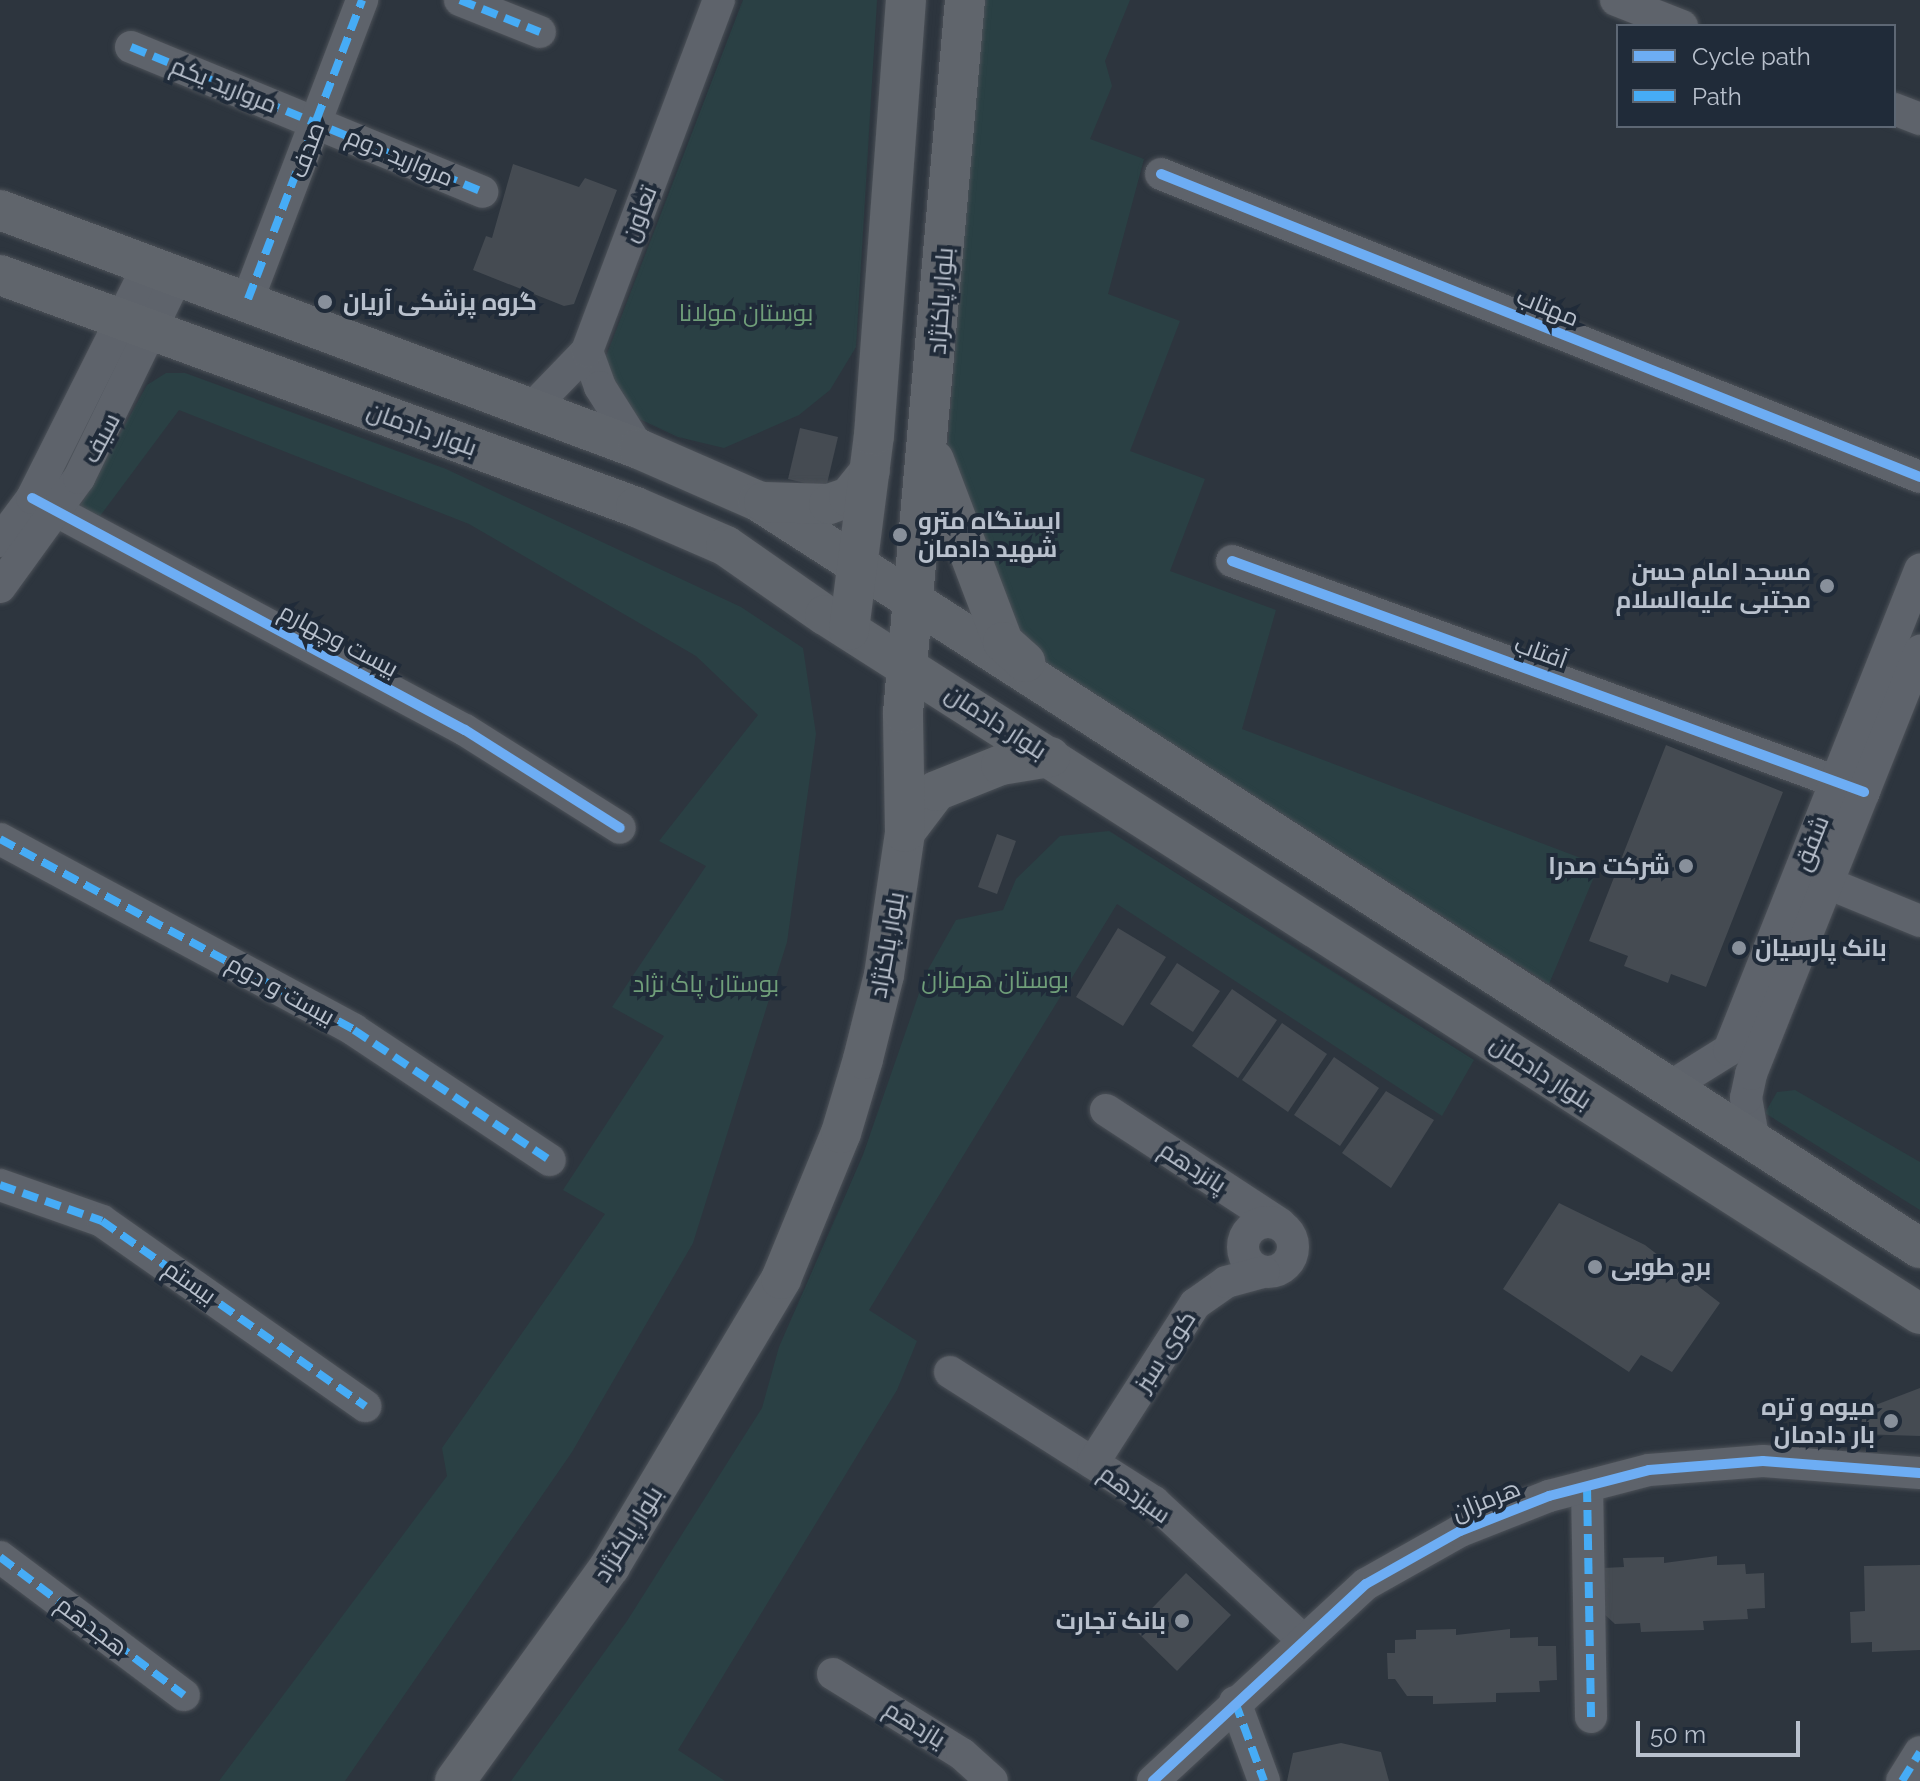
<!DOCTYPE html>
<html>
<head>
<meta charset="utf-8">
<style>
  body { margin:0 }
  #map { position:relative; width:1920px; height:1781px; overflow:hidden; background:#2d353e; font-family:Raleway,Cairo,sans-serif }
  div>[style] { position:absolute }
  .green>* { inset:0; background:#2a4044 }
  .building>* { inset:0; background:#454b52 }
  .roads { filter:drop-shadow(0 0 2px #4c5158) drop-shadow(0 0 2px #4c5158) }
  .minor>* { height:32px; margin:-16px; padding:0 16px; transform-origin:16px; border-radius:16px; background:#5e636b }
  .minor>.ring { margin:-16px; padding:0; box-sizing:content-box; background:none; border:32px solid #5e636b; border-radius:50% }
  .major>* { height:40px; margin:-20px; padding:0 20px; transform-origin:20px; border-radius:20px; background:#60656c }
  .quiet>* { height:8px; margin-top:-4px; transform-origin:0; background:repeating-linear-gradient(90deg,#46acf6 0 16px,transparent 0 24px) }
  .cycleway>* { height:10px; margin:-5px; padding:0 5px; transform-origin:5px; border-radius:5px; background:#6dadf4 }
  .dots>* { width:22px; height:22px; translate:-50% -50%; box-sizing:border-box; border:4px solid #202b39; border-radius:50% }
  span { translate:-50% -50%; white-space:nowrap; text-align:center; line-height:1.15; -webkit-text-stroke:8px #202b39; paint-order:stroke }
  .street-label { font-size:24px; color:#b9c1cd }
  .poi-label { font-size:24px; color:#b9c1cd; font-weight:700 }
  .left { translate:0 -50%; text-align:left }
  .right { translate:-100% -50%; text-align:right }
  .park-label { font-size:24px; color:#6f9e79 }
  .legend { position:absolute; left:1616px; top:24px; width:280px; height:104px; box-sizing:border-box; background:#202b39; border:2px solid #5d6774; margin:0; padding:10px 14px; list-style:none; font-size:24px; color:#b9c1cd }
  .legend li { display:flex; align-items:center; gap:16px; height:40px }
  .legend b { width:40px; border:2px solid #5d6774 }
  .scale { position:absolute; left:1636px; top:1721px; width:164px; height:36px; box-sizing:border-box; border:4px solid #b9c1cd; border-top:0; padding-left:10px; font-size:24px; line-height:28px; white-space:nowrap; color:#b9c1cd; -webkit-text-stroke:6px #202b39; paint-order:stroke }
</style>
</head>
<body>
<div id="map">
  <div class="green">
    <div style="clip-path:polygon(743px 0,877px 0,856px 347px,830px 390px,799px 415px,724px 448px,678px 437px,633px 416px,602px 367px)"></div>
    <div style="clip-path:polygon(981px 0,1130px 0,1105px 61px,1112px 86px,1090px 139px,1144px 159px,1108px 294px,1180px 321px,1130px 451px,1205px 479px,1170px 571px,1276px 610px,1242px 729px,1599px 865px,1549px 984px,1023px 648px,951px 482px,948px 444px)"></div>
    <div style="clip-path:polygon(166px 373px,185px 373px,446px 469px,741px 607px,803px 648px,816px 734px,787px 942px,693px 1243px,572px 1452px,345px 1781px,219px 1781px,447px 1476px,442px 1448px,605px 1214px,563px 1190px,664px 1036px,612px 1007px,706px 866px,659px 841px,758px 715px,696px 656px,469px 524px,179px 410px,100px 516px,79px 508px,147px 385px)"></div>
    <div style="clip-path:polygon(1109px 831px,1474px 1060px,1442px 1116px,1117px 904px,869px 1310px,917px 1341px,897px 1390px,678px 1750px,725px 1781px,511px 1781px,627px 1621px,762px 1408px,779px 1347px,863px 1155px,926px 973px,956px 920px,1003px 910px,1016px 879px,1060px 836px)"></div>
    <div style="clip-path:polygon(1795px 1090px,1920px 1162px,1920px 1210px,1765px 1113px,1777px 1092px)"></div>
  </div>
  <div class="building">
    <div style="clip-path:polygon(513px 164px,579px 187px,585px 178px,617px 190px,574px 304px,564px 306px,473px 270px,486px 236px,492px 238px)"></div>
    <div style="clip-path:polygon(800px 428px,838px 437px,826px 488px,788px 479px)"></div>
    <div style="clip-path:polygon(1666px 745px,1783px 792px,1706px 987px,1671px 974px,1668px 983px,1624px 966px,1628px 956px,1589px 941px)"></div>
    <div style="clip-path:polygon(997px 834px,1016px 841px,997px 894px,978px 887px)"></div>
    <div style="clip-path:polygon(1118px 928px,1166px 957px,1123px 1026px,1076px 997px)"></div>
    <div style="clip-path:polygon(1177px 963px,1220px 991px,1193px 1032px,1150px 1004px)"></div>
    <div style="clip-path:polygon(1232px 989px,1277px 1020px,1238px 1078px,1192px 1046px)"></div>
    <div style="clip-path:polygon(1282px 1023px,1327px 1054px,1288px 1112px,1242px 1080px)"></div>
    <div style="clip-path:polygon(1334px 1057px,1379px 1088px,1340px 1146px,1294px 1115px)"></div>
    <div style="clip-path:polygon(1386px 1091px,1434px 1120px,1391px 1188px,1342px 1153px)"></div>
    <div style="clip-path:polygon(1559px 1203px,1645px 1245px,1720px 1303px,1672px 1372px,1641px 1355px,1629px 1372px,1503px 1289px)"></div>
    <div style="clip-path:polygon(1920px 1388px,1920px 1436px,1858px 1434px,1865px 1409px)"></div>
    <div style="clip-path:polygon(1717px 1556px,1717px 1565px,1745px 1564px,1746px 1574px,1764px 1573px,1765px 1608px,1747px 1609px,1748px 1619px,1703px 1621px,1704px 1630px,1641px 1632px,1640px 1623px,1615px 1624px,1603px 1613px,1603px 1568px,1624px 1567px,1623px 1558px,1664px 1557px,1664px 1563px)"></div>
    <div style="clip-path:polygon(1920px 1565px,1920px 1650px,1872px 1652px,1872px 1642px,1851px 1643px,1850px 1612px,1865px 1611px,1864px 1566px)"></div>
    <div style="clip-path:polygon(1186px 1573px,1231px 1615px,1177px 1671px,1133px 1628px)"></div>
    <div style="clip-path:polygon(1456px 1629px,1456px 1635px,1510px 1629px,1510px 1638px,1538px 1637px,1538px 1646px,1556px 1646px,1557px 1680px,1539px 1681px,1540px 1692px,1496px 1693px,1496px 1702px,1433px 1704px,1433px 1696px,1407px 1696px,1395px 1679px,1388px 1679px,1387px 1653px,1395px 1653px,1395px 1640px,1416px 1639px,1416px 1630px)"></div>
    <div style="clip-path:polygon(1341px 1743px,1381px 1752px,1389px 1781px,1287px 1781px,1293px 1753px)"></div>
  </div>
  <div class="roads">
    <div class="minor">
      <div style="left:460px;top:0;width:86px;rotate:21.8deg"></div>
      <div style="left:1616px;top:0;width:71px;rotate:21.5deg"></div>
      <div style="left:131px;top:47px;width:380px;rotate:22.4deg"></div>
      <div style="left:1894px;top:109px;width:28px;rotate:21deg"></div>
      <div style="left:1161px;top:174px;width:817px;rotate:21.76deg"></div>
      <div style="left:248px;top:299px;width:320px;rotate:-69.1deg"></div>
      <div style="left:587px;top:351px;width:38px;rotate:70deg"></div>
      <div style="left:600px;top:387px;width:73px;rotate:57.8deg"></div>
      <div style="left:530px;top:410px;width:82px;rotate:-46deg"></div>
      <div style="left:587px;top:351px;width:375px;rotate:-69.4deg"></div>
      <div style="left:32px;top:498px;width:491px;rotate:28.2deg"></div>
      <div style="left:465px;top:730px;width:183px;rotate:32.3deg"></div>
      <div style="left:0;top:541px;width:54px;rotate:-53.3deg"></div>
      <div style="left:32px;top:498px;width:262px;rotate:-63.4deg"></div>
      <div style="left:1232px;top:561px;width:673px;rotate:20.08deg"></div>
      <div style="left:0;top:587px;width:135px;rotate:-54.1deg"></div>
      <div style="left:79px;top:478px;width:227px;rotate:-64.1deg"></div>
      <div style="left:0;top:839px;width:402px;rotate:28.3deg"></div>
      <div style="left:354px;top:1030px;width:235px;rotate:33.6deg"></div>
      <div style="left:1808px;top:875px;width:121px;rotate:22.3deg"></div>
      <div style="left:1668px;top:1088px;width:72px;rotate:-31.9deg"></div>
      <div style="left:1729px;top:1050px;width:517px;rotate:-68.3deg"></div>
      <div style="left:1106px;top:1110px;width:208px;rotate:33.2deg"></div>
      <div style="left:1754px;top:1142px;width:45px;rotate:-100.3deg"></div>
      <div style="left:1746px;top:1098px;width:25px;rotate:-78deg"></div>
      <div style="left:1751px;top:1074px;width:456px;rotate:-68.2deg"></div>
      <div style="left:0;top:1185px;width:108px;rotate:19.4deg"></div>
      <div style="left:102px;top:1221px;width:322px;rotate:35.1deg"></div>
      <div class="ring" style="left:1243px;top:1222px;width:18px;height:18px"></div>
      <div style="left:950px;top:1372px;width:242px;rotate:32.5deg"></div>
      <div style="left:1154px;top:1502px;width:202px;rotate:42.8deg"></div>
      <div style="left:1093px;top:1463px;width:189px;rotate:-57.3deg"></div>
      <div style="left:1195px;top:1304px;width:38px;rotate:-35deg"></div>
      <div style="left:1226px;top:1282px;width:39px;rotate:-15deg"></div>
      <div style="left:1587px;top:1486px;width:231px;rotate:89deg"></div>
      <div style="left:0;top:1557px;width:230px;rotate:36.9deg"></div>
      <div style="left:833px;top:1674px;width:152px;rotate:31.8deg"></div>
      <div style="left:962px;top:1754px;width:40px;rotate:42deg"></div>
      <div style="left:1235px;top:1702px;width:84px;rotate:69.8deg"></div>
      <div style="left:1153px;top:1781px;width:290px;rotate:-42.8deg"></div>
      <div style="left:1366px;top:1584px;width:108px;rotate:-29.4deg"></div>
      <div style="left:1460px;top:1531px;width:96px;rotate:-21.5deg"></div>
      <div style="left:1549px;top:1496px;width:103px;rotate:-14.6deg"></div>
      <div style="left:1649px;top:1470px;width:114px;rotate:-4.5deg"></div>
      <div style="left:1763px;top:1461px;width:157px;rotate:4.4deg"></div>
      <div style="left:1902px;top:1781px;width:34px;rotate:-58deg"></div>
    </div>
    <div class="major">
      <div style="left:0;top:210px;width:682px;rotate:20.51deg"></div>
      <div style="left:639px;top:449px;width:130px;rotate:23.6deg"></div>
      <div style="left:758px;top:501px;width:1381px;rotate:32.74deg"></div>
      <div style="left:0;top:275px;width:677px;rotate:20.04deg"></div>
      <div style="left:636px;top:507px;width:98px;rotate:23.4deg"></div>
      <div style="left:726px;top:546px;width:121px;rotate:34.9deg"></div>
      <div style="left:825px;top:615px;width:1299px;rotate:32.55deg"></div>
      <div style="left:934px;top:460px;width:195px;rotate:69.2deg"></div>
      <div style="left:1003px;top:642px;width:30px;rotate:42deg"></div>
      <div style="left:764px;top:502px;width:65px;rotate:1.8deg"></div>
      <div style="left:829px;top:504px;width:21px;rotate:-19deg"></div>
      <div style="left:849px;top:497px;width:33px;rotate:-51deg"></div>
      <div style="left:849px;top:630px;width:197px;rotate:-82.7deg"></div>
      <div style="left:874px;top:435px;width:436px;rotate:-85.8deg"></div>
      <div style="left:905px;top:832px;width:51px;rotate:-52.9deg"></div>
      <div style="left:936px;top:791px;width:70px;rotate:-21.8deg"></div>
      <div style="left:1001px;top:765px;width:50px;rotate:-9.3deg"></div>
      <div style="left:455px;top:1781px;width:265px;rotate:-54.2deg"></div>
      <div style="left:610px;top:1566px;width:334px;rotate:-59.2deg"></div>
      <div style="left:781px;top:1279px;width:158px;rotate:-67.7deg"></div>
      <div style="left:841px;top:1133px;width:77px;rotate:-73.4deg"></div>
      <div style="left:863px;top:1059px;width:87px;rotate:-76deg"></div>
      <div style="left:884px;top:975px;width:145px;rotate:-81.6deg"></div>
      <div style="left:905px;top:832px;width:119px;rotate:-91deg"></div>
      <div style="left:903px;top:713px;width:716px;rotate:-85.03deg"></div>
    </div>
  </div>
  <div class="quiet">
    <div style="left:460px;top:0;width:86px;rotate:21.8deg"></div>
    <div style="left:131px;top:47px;width:380px;rotate:22.4deg"></div>
    <div style="left:248px;top:299px;width:320px;rotate:-69.1deg"></div>
    <div style="left:0;top:839px;width:402px;rotate:28.3deg"></div>
    <div style="left:354px;top:1030px;width:235px;rotate:33.6deg"></div>
    <div style="left:0;top:1185px;width:108px;rotate:19.4deg"></div>
    <div style="left:102px;top:1221px;width:322px;rotate:35.1deg"></div>
    <div style="left:1587px;top:1486px;width:231px;rotate:89deg"></div>
    <div style="left:0;top:1557px;width:230px;rotate:36.9deg"></div>
    <div style="left:1235px;top:1702px;width:84px;rotate:69.8deg"></div>
    <div style="left:1902px;top:1781px;width:34px;rotate:-58deg"></div>
  </div>
  <div class="cycleway">
    <div style="left:1161px;top:174px;width:817px;rotate:21.76deg"></div>
    <div style="left:32px;top:498px;width:491px;rotate:28.2deg"></div>
    <div style="left:465px;top:730px;width:183px;rotate:32.3deg"></div>
    <div style="left:1232px;top:561px;width:673px;rotate:20.08deg"></div>
    <div style="left:1153px;top:1781px;width:290px;rotate:-42.8deg"></div>
    <div style="left:1366px;top:1584px;width:108px;rotate:-29.4deg"></div>
    <div style="left:1460px;top:1531px;width:96px;rotate:-21.5deg"></div>
    <div style="left:1549px;top:1496px;width:103px;rotate:-14.6deg"></div>
    <div style="left:1649px;top:1470px;width:114px;rotate:-4.5deg"></div>
    <div style="left:1763px;top:1461px;width:157px;rotate:4.4deg"></div>
  </div>
  <div class="dots">
    <div style="left:325px;top:302px;background:#88909b"></div>
    <div style="left:900px;top:535px;background:#88909b"></div>
    <div style="left:1827px;top:586px;background:#88909b"></div>
    <div style="left:1686px;top:866px;background:#88909b"></div>
    <div style="left:1739px;top:948px;background:#88909b"></div>
    <div style="left:1595px;top:1267px;background:#88909b"></div>
    <div style="left:1891px;top:1421px;background:#88909b"></div>
    <div style="left:1182px;top:1621px;background:#88909b"></div>
  </div>
  <div class="street-label">
    <span style="left:224px;top:85px;rotate:22deg">مروارید یکم</span>
    <span style="left:307px;top:150px;rotate:-69deg">صدف</span>
    <span style="left:400px;top:157px;rotate:23deg">مروارید دوم</span>
    <span style="left:639px;top:214px;rotate:-69deg">تعاون</span>
    <span style="left:941px;top:301px;rotate:-86deg">بلوار پاکنژاد</span>
    <span style="left:1548px;top:307px;rotate:22deg">مهتاب</span>
    <span style="left:422px;top:429px;rotate:20deg">بلوار دادمان</span>
    <span style="left:101px;top:438px;rotate:-62deg">سیف</span>
    <span style="left:339px;top:640px;rotate:28deg">بیست وچهارم</span>
    <span style="left:1541px;top:652px;rotate:20deg">آفتاب</span>
    <span style="left:996px;top:722px;rotate:33deg">بلوار دادمان</span>
    <span style="left:1811px;top:843px;rotate:-68deg">شفق</span>
    <span style="left:887px;top:945px;rotate:-80deg">بلوار پاکنژاد</span>
    <span style="left:281px;top:990px;rotate:29deg">بیست و دوم</span>
    <span style="left:1541px;top:1072px;rotate:33deg">بلوار دادمان</span>
    <span style="left:1193px;top:1167px;rotate:33deg">پانزدهم</span>
    <span style="left:190px;top:1282px;rotate:35deg">بیستم</span>
    <span style="left:1165px;top:1351px;rotate:-57deg">کوی سبز</span>
    <span style="left:1135px;top:1494px;rotate:36deg">سیزدهم</span>
    <span style="left:1486px;top:1500px;rotate:-22deg">هرمزان</span>
    <span style="left:628px;top:1534px;rotate:-58deg">بلوار پاکنژاد</span>
    <span style="left:92px;top:1626px;rotate:37deg">هجدهم</span>
    <span style="left:915px;top:1724px;rotate:32deg">یازدهم</span>
  </div>
  <div class="poi-label">
    <span class="left" style="left:343px;top:302px">گروه پزشکی آریان</span>
    <span class="left" style="left:918px;top:535px">ایستگاه مترو<br>شهید دادمان</span>
    <span class="right" style="left:1811px;top:586px">مسجد امام حسن<br>مجتبی علیه‌السلام</span>
    <span class="right" style="left:1670px;top:866px">شرکت صدرا</span>
    <span class="left" style="left:1755px;top:948px">بانک پارسیان</span>
    <span class="left" style="left:1611px;top:1267px">برج طوبی</span>
    <span class="right" style="left:1875px;top:1421px">میوه و تره<br>بار دادمان</span>
    <span class="right" style="left:1166px;top:1621px">بانک تجارت</span>
  </div>
  <div class="park-label">
    <span style="left:746px;top:313px">بوستان مولانا</span>
    <span style="left:995px;top:980px">بوستان هرمزان</span>
    <span style="left:706px;top:984px">بوستان پاک نژاد</span>
  </div>
  <ul class="legend">
  <li><b style="height:10px;background:#6dadf4"></b>Cycle path</li>
  <li><b style="height:10px;background:#46acf6"></b>Path</li>
  </ul>
  <div class="scale">50 m</div>
</div>
</body>
</html>
